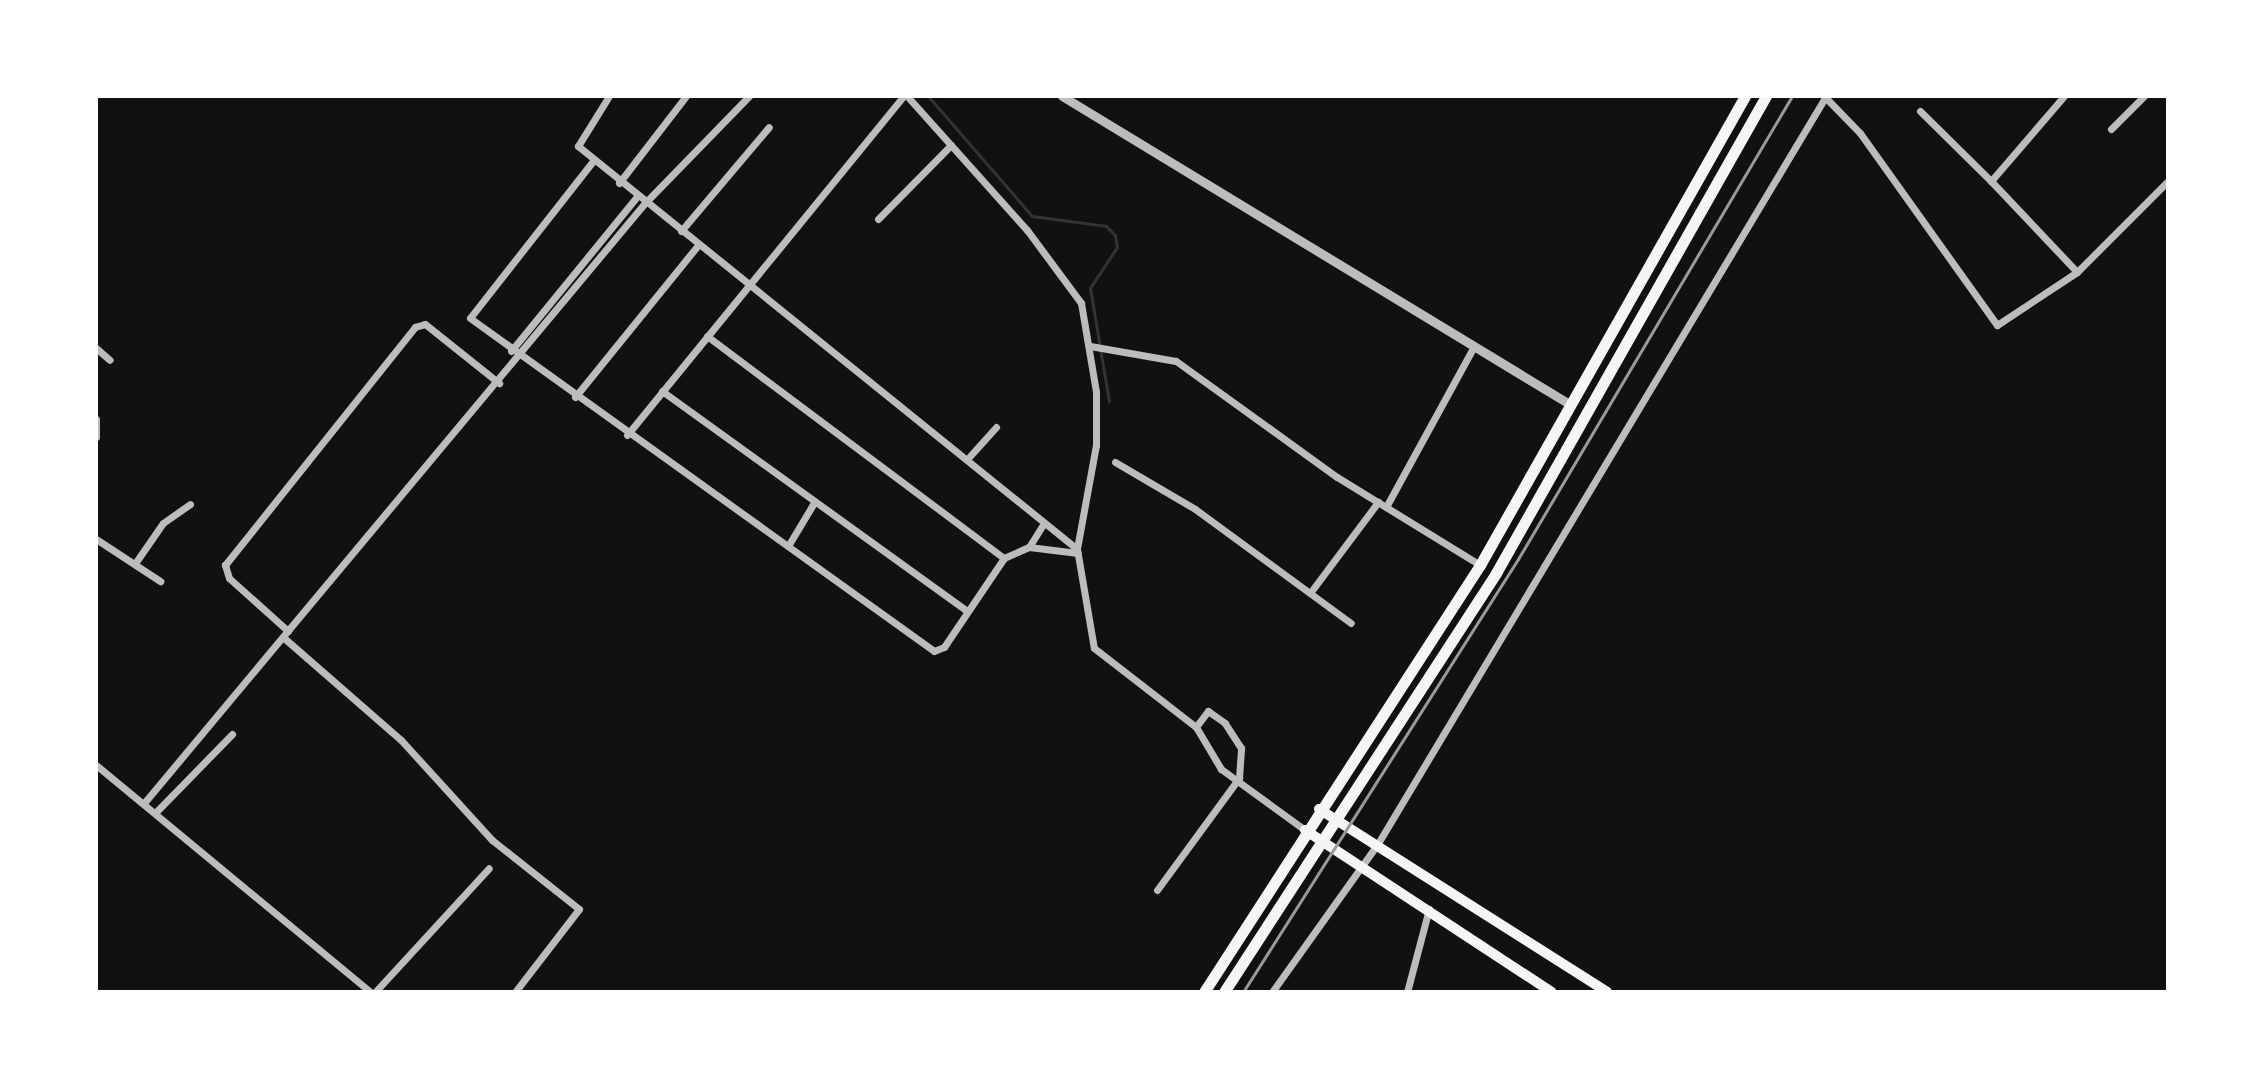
<!DOCTYPE html>
<html>
<head>
<meta charset="utf-8">
<style>
  body { margin:0 }
  #map { position:relative; width:2264px; height:1088px; overflow:hidden; background:#111; font-family:"Source Sans 3",sans-serif }
  div>[style] { position:absolute }
  .stream>* { height:3px; margin:-1.5px; padding:0 1.5px; transform-origin:1.5px; border-radius:1.5px; background:#333 }
  .minor>* { height:7px; margin:-3.5px; padding:0 3.5px; transform-origin:3.5px; border-radius:3.5px; background:#bcbcbc }
  .tertiary>* { height:9px; margin:-4.5px; padding:0 4.5px; transform-origin:4.5px; border-radius:4.5px; background:#bcbcbc }
  .secondary>* { height:10px; margin:-5px; padding:0 5px; transform-origin:5px; border-radius:5px; background:#f5f5f5 }
  .trunk>* { height:11px; margin:-5.5px; padding:0 5.5px; transform-origin:5.5px; border-radius:5.5px; background:#f5f5f5 }
  .rail>* { height:3px; margin:-1.5px; padding:0 1.5px; transform-origin:1.5px; border-radius:1.5px; background:#9a9a9a }
  span { translate:-50% -50%; white-space:nowrap; text-align:center; line-height:1.15; -webkit-text-stroke:8px #fff; paint-order:stroke }
  .frame { position:absolute; inset:0; border:98px solid #fff; pointer-events:none }
</style>
</head>
<body>
<div id="map">
  <div class="stream">
    <div style="left:928px;top:96px;width:159px;rotate:49.1deg"></div>
    <div style="left:1032px;top:216px;width:75px;rotate:7.7deg"></div>
    <div style="left:1106px;top:226px;width:13px;rotate:45deg"></div>
    <div style="left:1115px;top:235px;width:12px;rotate:81deg"></div>
    <div style="left:1117px;top:247px;width:49px;rotate:123.4deg"></div>
    <div style="left:1090px;top:288px;width:115px;rotate:80.5deg"></div>
  </div>
  <div class="minor">
    <div style="left:609px;top:96px;width:59px;rotate:121.8deg"></div>
    <div style="left:578px;top:146px;width:641px;rotate:38.92deg"></div>
    <div style="left:907px;top:96px;width:180px;rotate:48.2deg"></div>
    <div style="left:1027px;top:230px;width:91px;rotate:53.5deg"></div>
    <div style="left:1081px;top:303px;width:90px;rotate:80.4deg"></div>
    <div style="left:1096px;top:392px;width:53px;rotate:90deg"></div>
    <div style="left:1096px;top:445px;width:106px;rotate:100.4deg"></div>
    <div style="left:1077px;top:549px;width:100px;rotate:80.3deg"></div>
    <div style="left:1094px;top:648px;width:129px;rotate:37.8deg"></div>
    <div style="left:1196px;top:727px;width:49px;rotate:59.2deg"></div>
    <div style="left:1221px;top:769px;width:104px;rotate:36deg"></div>
    <div style="left:1825px;top:97px;width:50px;rotate:45.8deg"></div>
    <div style="left:1860px;top:133px;width:236px;rotate:54.5deg"></div>
    <div style="left:1997px;top:325px;width:96px;rotate:-33.5deg"></div>
    <div style="left:2077px;top:272px;width:129px;rotate:-45deg"></div>
    <div style="left:1920px;top:111px;width:100px;rotate:44.6deg"></div>
    <div style="left:1991px;top:181px;width:112px;rotate:-49.3deg"></div>
    <div style="left:2111px;top:129px;width:47px;rotate:-45deg"></div>
    <div style="left:593px;top:161px;width:199px;rotate:128.1deg"></div>
    <div style="left:470px;top:318px;width:571px;rotate:35.67deg"></div>
    <div style="left:934px;top:651px;width:11px;rotate:-22deg"></div>
    <div style="left:944px;top:647px;width:107px;rotate:-56deg"></div>
    <div style="left:1004px;top:558px;width:27px;rotate:-24deg"></div>
    <div style="left:1029px;top:547px;width:28px;rotate:-58deg"></div>
    <div style="left:1991px;top:181px;width:125px;rotate:46.6deg"></div>
    <div style="left:619px;top:183px;width:110px;rotate:-52.4deg"></div>
    <div style="left:878px;top:219px;width:104px;rotate:-45.4deg"></div>
    <div style="left:681px;top:231px;width:136px;rotate:-49.8deg"></div>
    <div style="left:707px;top:336px;width:371px;rotate:36.8deg"></div>
    <div style="left:1090px;top:346px;width:87px;rotate:9.9deg"></div>
    <div style="left:1176px;top:361px;width:198px;rotate:35.8deg"></div>
    <div style="left:1337px;top:477px;width:168px;rotate:31.6deg"></div>
    <div style="left:96px;top:348px;width:18px;rotate:41deg"></div>
    <div style="left:511px;top:351px;width:198px;rotate:-50.8deg"></div>
    <div style="left:662px;top:391px;width:376px;rotate:35.8deg"></div>
    <div style="left:575px;top:397px;width:196px;rotate:-51deg"></div>
    <div style="left:96px;top:419px;width:18px;rotate:90deg"></div>
    <div style="left:627px;top:435px;width:437px;rotate:-50.8deg"></div>
    <div style="left:970px;top:456px;width:39px;rotate:-48deg"></div>
    <div style="left:1115px;top:462px;width:93px;rotate:30.4deg"></div>
    <div style="left:1195px;top:509px;width:193px;rotate:36.2deg"></div>
    <div style="left:1386px;top:507px;width:183px;rotate:-61.3deg"></div>
    <div style="left:96px;top:539px;width:77px;rotate:33.3deg"></div>
    <div style="left:788px;top:546px;width:52px;rotate:-59deg"></div>
    <div style="left:1029px;top:547px;width:49px;rotate:7deg"></div>
    <div style="left:136px;top:562px;width:47px;rotate:-55.3deg"></div>
    <div style="left:163px;top:523px;width:33px;rotate:-35deg"></div>
    <div style="left:1310px;top:593px;width:114px;rotate:-53.2deg"></div>
    <div style="left:288px;top:631px;width:79px;rotate:-138.1deg"></div>
    <div style="left:229px;top:578px;width:14px;rotate:-107deg"></div>
    <div style="left:225px;top:565px;width:305px;rotate:-51.4deg"></div>
    <div style="left:415px;top:327px;width:10px;rotate:-17deg"></div>
    <div style="left:425px;top:324px;width:95px;rotate:38.6deg"></div>
    <div style="left:284px;top:638px;width:155px;rotate:41.1deg"></div>
    <div style="left:401px;top:740px;width:135px;rotate:47.7deg"></div>
    <div style="left:492px;top:840px;width:111px;rotate:38.4deg"></div>
    <div style="left:579px;top:909px;width:105px;rotate:127.6deg"></div>
    <div style="left:96px;top:765px;width:356px;rotate:39.6deg"></div>
    <div style="left:144px;top:803px;width:780px;rotate:-50.15deg"></div>
    <div style="left:644px;top:204px;width:151px;rotate:-45.8deg"></div>
    <div style="left:156px;top:812px;width:109px;rotate:-45.7deg"></div>
    <div style="left:1157px;top:890px;width:139px;rotate:-53.8deg"></div>
    <div style="left:1239px;top:778px;width:30px;rotate:-86deg"></div>
    <div style="left:1241px;top:748px;width:30px;rotate:-123deg"></div>
    <div style="left:1225px;top:723px;width:21px;rotate:-145deg"></div>
    <div style="left:1208px;top:711px;width:20px;rotate:127deg"></div>
    <div style="left:375px;top:992px;width:168px;rotate:-47.4deg"></div>
    <div style="left:1272px;top:992px;width:181px;rotate:-54.5deg"></div>
    <div style="left:1377px;top:845px;width:873px;rotate:-59.06deg"></div>
    <div style="left:1407px;top:992px;width:86px;rotate:-75.2deg"></div>
  </div>
  <div class="tertiary">
    <div style="left:1062px;top:96px;width:595px;rotate:31.26deg"></div>
  </div>
  <div class="secondary">
    <div style="left:1319px;top:809px;width:341px;rotate:32.4deg"></div>
    <div style="left:1305px;top:830px;width:295px;rotate:33.3deg"></div>
  </div>
  <div class="trunk">
    <div style="left:1204px;top:992px;width:508px;rotate:-57.12deg"></div>
    <div style="left:1480px;top:565px;width:539px;rotate:-60.53deg"></div>
    <div style="left:1224px;top:992px;width:500px;rotate:-57deg"></div>
    <div style="left:1496px;top:573px;width:548px;rotate:-60.49deg"></div>
  </div>
  <div class="rail">
    <div style="left:1243px;top:992px;width:513px;rotate:-57.58deg"></div>
    <div style="left:1518px;top:559px;width:538px;rotate:-59.38deg"></div>
  </div>
  <div class="frame"></div>
</div>
</body>
</html>
